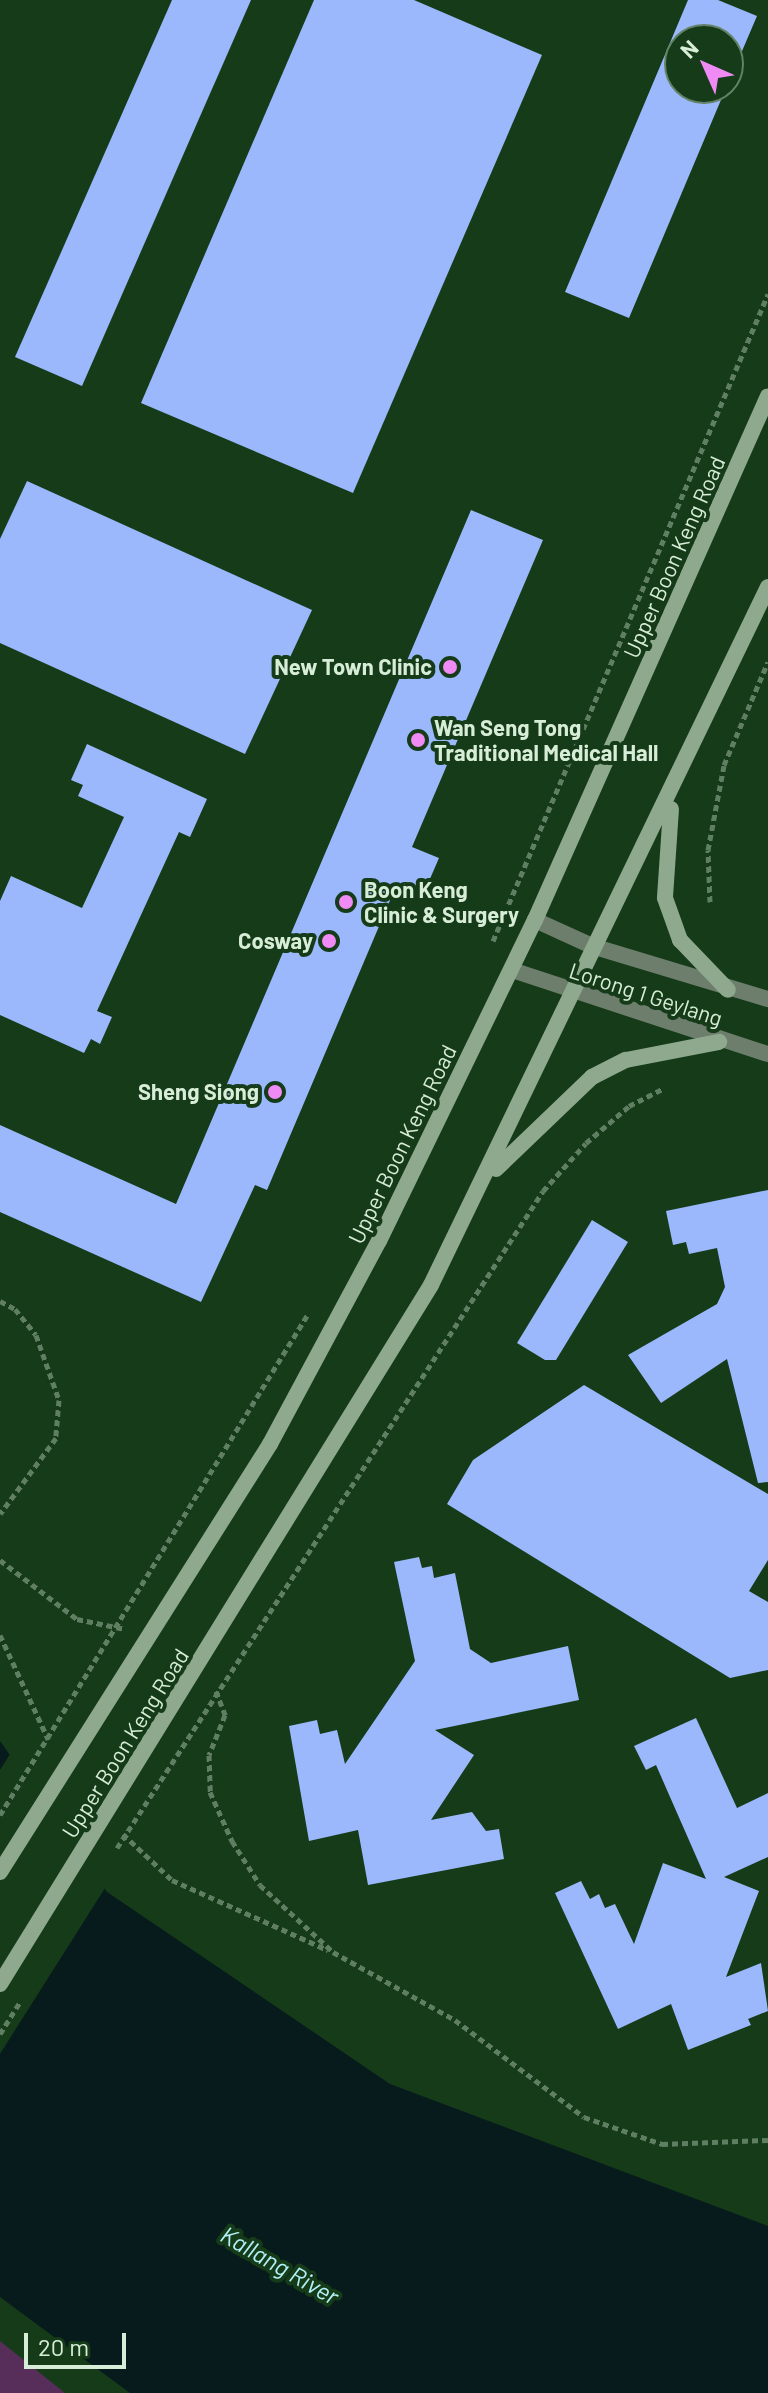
<!DOCTYPE html>
<html>
<head>
<meta charset="utf-8">
<style>
  body { margin:0 }
  #map { position:relative; width:768px; height:2393px; overflow:hidden; background:#153b19; font-family:Barlow,sans-serif }
  div>[style] { position:absolute }
  .green>* { inset:0; background:#572e59 }
  .water>* { inset:0; background:#071a1c }
  .pier>* { inset:0; background:#153b19 }
  .building>* { inset:0; background:#9ab8fb }
  .path>* { height:5px; margin-top:-2.5px; transform-origin:0; background:repeating-linear-gradient(90deg,#607f62 0 6px,transparent 0 10px) }
  .street>* { height:16px; margin:-8px; padding:0 8px; transform-origin:8px; border-radius:8px; background:#6d7e6d }
  .secondary>* { height:16px; margin:-8px; padding:0 8px; transform-origin:8px; border-radius:8px; background:#8ea98e }
  .dots>* { width:22px; height:22px; translate:-50% -50%; box-sizing:border-box; border:4px solid #153b19; border-radius:50% }
  span { translate:-50% -50%; white-space:nowrap; text-align:center; line-height:1.15; -webkit-text-stroke:8px #153b19; paint-order:stroke }
  .street-label { font-size:22px; color:#d8edd8 }
  .poi-label { font-size:22px; color:#d8edd8; font-weight:700 }
  .right { translate:-100% -50%; text-align:right }
  .left { translate:0 -50%; text-align:left }
  .water-label { font-size:24px; color:#b3f1f8; font-style:italic }
  .north { position:absolute; left:664px; top:24px; width:80px; height:80px; box-sizing:border-box; background:#153b19; border:2px solid #638265; border-radius:50%; rotate:315deg; font-size:22px; font-weight:700; line-height:32px; text-align:center; color:#d8edd8 }
  .north::after { content:''; display:block; margin:auto; width:28px; height:36px; background:#f08bf5; clip-path:polygon(50% 0,100% 100%,50% 72%,0 100%) }
  .scale { position:absolute; left:24px; top:2333px; width:102px; height:36px; box-sizing:border-box; border:4px solid #d8edd8; border-top:0; padding-left:10px; font-size:24px; line-height:28px; white-space:nowrap; color:#d8edd8; -webkit-text-stroke:6px #153b19; paint-order:stroke }
</style>
</head>
<body>
<div id="map">
  <div class="green">
    <div style="clip-path:polygon(0 2341px,65px 2393px,0 2393px)"></div>
  </div>
  <div class="water">
    <div style="clip-path:polygon(0 1741px,107px 1892px,390px 2084px,768px 2226px,768px 2393px,130px 2393px,0 2297px)"></div>
  </div>
  <div class="pier">
    <div style="clip-path:polygon(10px 1754px,107px 1885px,0 2054px,0 1770px)"></div>
  </div>
  <div class="building">
    <div style="clip-path:polygon(172px 0,251px 0,82px 386px,15px 357px)"></div>
    <div style="clip-path:polygon(314px 0,414px 0,542px 55px,353px 493px,141px 403px)"></div>
    <div style="clip-path:polygon(688px 0,718px 0,757px 16px,728px 84px,728px 40px,680px 40px,680px 88px,726px 88px,629px 318px,565px 292px)"></div>
    <div style="clip-path:polygon(27px 481px,312px 610px,245px 754px,0 643px,0 539px)"></div>
    <div style="clip-path:polygon(471px 510px,543px 540px,412px 847px,439px 858px,423px 895px,397px 884px,267px 1190px,255px 1185px,201px 1302px,0 1212px,0 1125px,176px 1204px)"></div>
    <div style="clip-path:polygon(87px 744px,207px 799px,190px 837px,179px 832px,97px 1011px,112px 1017px,100px 1044px,91px 1039px,84px 1053px,0 1015px,0 901px,11px 876px,82px 908px,124px 817px,78px 796px,83px 785px,71px 780px)"></div>
    <div style="clip-path:polygon(768px 1190px,768px 1482px,758px 1483px,727px 1359px,661px 1403px,628px 1355px,717px 1304px,725px 1287px,717px 1248px,689px 1254px,686px 1242px,673px 1245px,666px 1211px)"></div>
    <div style="clip-path:polygon(592px 1220px,628px 1242px,556px 1360px,545px 1360px,517px 1343px)"></div>
    <div style="clip-path:polygon(584px 1385px,768px 1494px,768px 1560px,749px 1591px,768px 1602px,768px 1670px,730px 1678px,447px 1504px,473px 1460px)"></div>
    <div style="clip-path:polygon(419px 1557px,422px 1568px,432px 1566px,434px 1578px,455px 1573px,470px 1649px,491px 1663px,568px 1646px,579px 1700px,435px 1730px,474px 1755px,431px 1820px,472px 1812px,486px 1831px,499px 1829px,504px 1859px,368px 1885px,358px 1830px,309px 1841px,289px 1726px,317px 1720px,320px 1734px,337px 1730px,345px 1764px,415px 1661px,394px 1562px)"></div>
    <div style="clip-path:polygon(696px 1718px,737px 1808px,768px 1793px,768px 1857px,724px 1877px,759px 1891px,726px 1977px,761px 1963px,768px 2011px,748px 2019px,751px 2025px,688px 2050px,671px 2004px,618px 2029px,555px 1893px,581px 1881px,590px 1899px,599px 1894px,605px 1908px,615px 1904px,634px 1944px,663px 1863px,706px 1879px,656px 1765px,646px 1770px,634px 1746px)"></div>
  </div>
  <div class="path">
    <div style="left:710px;top:902px;width:52px;rotate:-92.2deg"></div>
    <div style="left:708px;top:850px;width:86px;rotate:-79.3deg"></div>
    <div style="left:724px;top:765px;width:112px;rotate:-66.9deg"></div>
    <div style="left:493px;top:941px;width:703px;rotate:-66.97deg"></div>
    <div style="left:0;top:1301px;width:17px;rotate:28deg"></div>
    <div style="left:15px;top:1309px;width:33px;rotate:51deg"></div>
    <div style="left:36px;top:1335px;width:69px;rotate:70.5deg"></div>
    <div style="left:59px;top:1400px;width:38px;rotate:95deg"></div>
    <div style="left:56px;top:1438px;width:94px;rotate:126.4deg"></div>
    <div style="left:0;top:1560px;width:97px;rotate:37.5deg"></div>
    <div style="left:77px;top:1619px;width:49px;rotate:11.8deg"></div>
    <div style="left:0;top:1635px;width:115px;rotate:65.2deg"></div>
    <div style="left:216px;top:1691px;width:26px;rotate:69deg"></div>
    <div style="left:225px;top:1715px;width:43px;rotate:111.8deg"></div>
    <div style="left:209px;top:1755px;width:37px;rotate:88deg"></div>
    <div style="left:210px;top:1792px;width:54px;rotate:65.8deg"></div>
    <div style="left:232px;top:1841px;width:52px;rotate:57.5deg"></div>
    <div style="left:260px;top:1885px;width:99px;rotate:42.5deg"></div>
    <div style="left:333px;top:1952px;width:140px;rotate:29.1deg"></div>
    <div style="left:455px;top:2020px;width:161px;rotate:36.9deg"></div>
    <div style="left:584px;top:2117px;width:83px;rotate:19.1deg"></div>
    <div style="left:662px;top:2144px;width:106px;rotate:-2.2deg"></div>
    <div style="left:0;top:1815px;width:588px;rotate:-58.42deg"></div>
    <div style="left:123px;top:1834px;width:67px;rotate:43.2deg"></div>
    <div style="left:172px;top:1880px;width:171px;rotate:24.2deg"></div>
    <div style="left:117px;top:1848px;width:783px;rotate:-57.04deg"></div>
    <div style="left:543px;top:1191px;width:64px;rotate:-48.1deg"></div>
    <div style="left:586px;top:1143px;width:57px;rotate:-40.7deg"></div>
    <div style="left:629px;top:1106px;width:39px;rotate:-27deg"></div>
    <div style="left:0;top:2034px;width:38px;rotate:-58deg"></div>
  </div>
  <div class="street">
    <div style="left:535px;top:920px;width:63px;rotate:24.5deg"></div>
    <div style="left:592px;top:946px;width:184px;rotate:16.8deg"></div>
    <div style="left:512px;top:970px;width:269px;rotate:18.2deg"></div>
  </div>
  <div class="secondary">
    <div style="left:671px;top:809px;width:89px;rotate:93.9deg"></div>
    <div style="left:665px;top:898px;width:45px;rotate:70.3deg"></div>
    <div style="left:680px;top:940px;width:69px;rotate:46.2deg"></div>
    <div style="left:496px;top:1169px;width:133px;rotate:-43.8deg"></div>
    <div style="left:592px;top:1077px;width:38px;rotate:-27deg"></div>
    <div style="left:626px;top:1060px;width:95px;rotate:-11deg"></div>
    <div style="left:0;top:1872px;width:506px;rotate:-57.75deg"></div>
    <div style="left:270px;top:1444px;width:230px;rotate:-61.8deg"></div>
    <div style="left:379px;top:1241px;width:357px;rotate:-64.1deg"></div>
    <div style="left:535px;top:920px;width:573px;rotate:-66.03deg"></div>
    <div style="left:0;top:1984px;width:821px;rotate:-58.34deg"></div>
    <div style="left:431px;top:1285px;width:775px;rotate:-64.23deg"></div>
  </div>
  <div class="dots">
    <div style="left:450px;top:667px;background:#f08bf5"></div>
    <div style="left:418px;top:740px;background:#f08bf5"></div>
    <div style="left:346px;top:902px;background:#f08bf5"></div>
    <div style="left:329px;top:941px;background:#f08bf5"></div>
    <div style="left:275px;top:1092px;background:#f08bf5"></div>
  </div>
  <div class="street-label">
    <span style="left:674px;top:557px;rotate:-66deg">Upper Boon Keng Road</span>
    <span style="left:646px;top:994px;rotate:18deg">Lorong 1 Geylang</span>
    <span style="left:402px;top:1144px;rotate:-64deg">Upper Boon Keng Road</span>
    <span style="left:125px;top:1743px;rotate:-58deg">Upper Boon Keng Road</span>
  </div>
  <div class="poi-label">
    <span class="right" style="left:432px;top:667px">New Town Clinic</span>
    <span class="left" style="left:434px;top:740px">Wan Seng Tong<br>Traditional Medical Hall</span>
    <span class="left" style="left:364px;top:902px">Boon Keng<br>Clinic &amp; Surgery</span>
    <span class="right" style="left:313px;top:941px">Cosway</span>
    <span class="right" style="left:259px;top:1092px">Sheng Siong</span>
  </div>
  <div class="water-label">
    <span style="left:280px;top:2265px;rotate:30deg">Kallang River</span>
  </div>
  <div class="north">N</div>
  <div class="scale">20 m</div>
</div>
</body>
</html>
